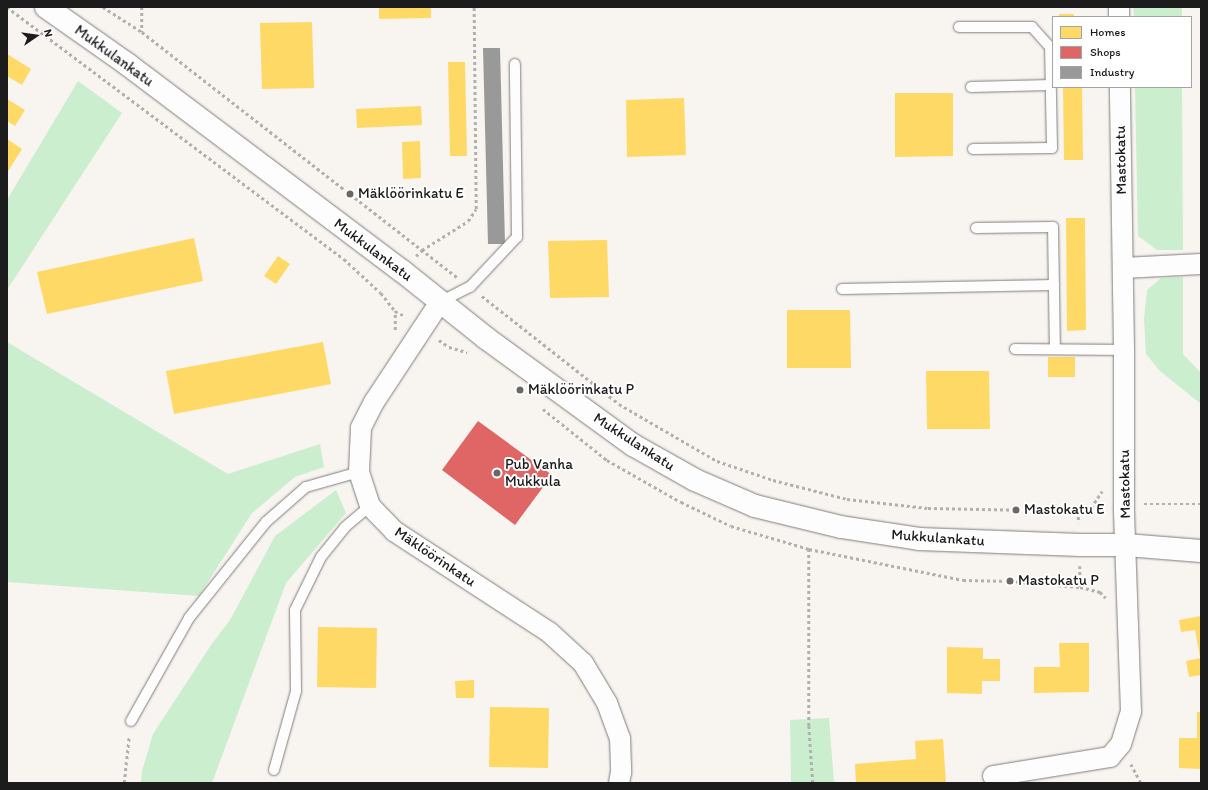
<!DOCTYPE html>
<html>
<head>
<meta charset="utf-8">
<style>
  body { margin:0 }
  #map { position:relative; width:1208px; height:790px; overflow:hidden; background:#f8f4f0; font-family:Itim,sans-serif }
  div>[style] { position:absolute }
  .green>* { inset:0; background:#cbeece }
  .homes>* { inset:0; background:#ffd966 }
  .shops>* { inset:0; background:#e06666 }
  .industry>* { inset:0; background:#999 }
  .path>* { height:2.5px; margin-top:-1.25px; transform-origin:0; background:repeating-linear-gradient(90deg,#b1b0af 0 3px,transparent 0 6px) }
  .roads { filter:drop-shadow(0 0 1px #7f7d7b) drop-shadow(0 0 1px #7f7d7b) }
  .service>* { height:10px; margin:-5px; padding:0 5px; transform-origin:5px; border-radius:5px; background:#fefdfd }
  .minor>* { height:20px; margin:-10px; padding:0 10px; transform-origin:10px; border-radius:10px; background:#fefdfd }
  .tertiary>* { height:22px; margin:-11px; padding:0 11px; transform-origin:11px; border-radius:11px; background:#fefdfd }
  .dots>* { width:11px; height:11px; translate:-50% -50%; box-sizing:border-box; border:2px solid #fff; border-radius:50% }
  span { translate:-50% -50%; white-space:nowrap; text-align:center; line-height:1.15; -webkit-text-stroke:4px #fff; paint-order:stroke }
  .street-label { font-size:15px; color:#1c1c1c }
  .poi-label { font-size:15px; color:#1c1c1c }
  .left { translate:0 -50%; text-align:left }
  .frame { position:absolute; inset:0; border:8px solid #1c1c1c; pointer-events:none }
  .legend { position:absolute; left:1052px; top:16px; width:140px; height:72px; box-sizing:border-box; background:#fff; border:1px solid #a4a4a4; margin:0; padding:5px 7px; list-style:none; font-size:12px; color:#1c1c1c }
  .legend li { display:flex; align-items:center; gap:8px; height:20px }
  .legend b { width:20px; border:1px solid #a4a4a4 }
  .north { position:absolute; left:16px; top:16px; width:40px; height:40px; -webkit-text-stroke:3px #fff; paint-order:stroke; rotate:77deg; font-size:11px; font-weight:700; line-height:16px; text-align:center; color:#1c1c1c }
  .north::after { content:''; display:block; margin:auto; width:14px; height:18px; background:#1c1c1c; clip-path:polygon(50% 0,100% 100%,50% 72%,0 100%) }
</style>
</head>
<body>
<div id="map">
  <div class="green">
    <div style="clip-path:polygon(1133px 7px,1182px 7px,1182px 17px,1134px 17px)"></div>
    <div style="clip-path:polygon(78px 81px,122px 113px,7px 290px,7px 200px)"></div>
    <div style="clip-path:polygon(1135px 87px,1182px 87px,1183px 250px,1157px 250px,1138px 236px)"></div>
    <div style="clip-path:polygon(1183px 277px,1183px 354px,1201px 373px,1201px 404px,1160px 371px,1146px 354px,1144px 319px,1147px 290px,1161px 278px)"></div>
    <div style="clip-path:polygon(7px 342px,228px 474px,320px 444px,324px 467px,295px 477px,252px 513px,199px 596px,7px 582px)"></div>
    <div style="clip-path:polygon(336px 490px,346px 513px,286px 583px,212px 783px,141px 783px,142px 771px,153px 734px,211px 645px,230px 620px,275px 536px)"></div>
    <div style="clip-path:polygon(829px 718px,834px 783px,791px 783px,790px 720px)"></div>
  </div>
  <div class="homes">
    <div style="clip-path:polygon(379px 7px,431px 7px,431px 18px,379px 19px)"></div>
    <div style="clip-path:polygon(1059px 14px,1074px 14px,1074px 17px,1059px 17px)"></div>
    <div style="clip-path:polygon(312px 22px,314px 88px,262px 89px,260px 23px)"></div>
    <div style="clip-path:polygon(7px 54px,31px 69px,22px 85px,7px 76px)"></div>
    <div style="clip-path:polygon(448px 62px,465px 62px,467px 156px,450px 156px)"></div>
    <div style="clip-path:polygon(1063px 87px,1082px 87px,1083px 160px,1064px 160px)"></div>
    <div style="clip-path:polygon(895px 93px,953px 93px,953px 156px,895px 157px)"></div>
    <div style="clip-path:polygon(684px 98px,686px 155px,627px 157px,626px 100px)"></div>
    <div style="clip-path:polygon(7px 99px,25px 110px,15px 126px,7px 121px)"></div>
    <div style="clip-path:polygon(421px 106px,422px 125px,357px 128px,356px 109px)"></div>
    <div style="clip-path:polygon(7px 139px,22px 149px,7px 173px)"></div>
    <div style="clip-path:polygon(420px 141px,421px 178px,403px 179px,402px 142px)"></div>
    <div style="clip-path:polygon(1066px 218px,1085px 218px,1086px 330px,1067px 331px)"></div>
    <div style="clip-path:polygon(194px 238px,203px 281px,47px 314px,37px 272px)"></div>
    <div style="clip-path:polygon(607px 240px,609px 297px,550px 298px,548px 241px)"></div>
    <div style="clip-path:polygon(278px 256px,290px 264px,276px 284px,264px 276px)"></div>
    <div style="clip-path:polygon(787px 310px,850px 310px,851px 368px,787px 368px)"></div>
    <div style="clip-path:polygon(323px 342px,331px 384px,174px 414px,166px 371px)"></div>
    <div style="clip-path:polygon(1048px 357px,1075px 357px,1075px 377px,1048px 377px)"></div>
    <div style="clip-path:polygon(926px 371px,989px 371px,990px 429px,927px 429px)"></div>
    <div style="clip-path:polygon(1201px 616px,1201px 657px,1200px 657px,1195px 630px,1181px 632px,1179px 620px)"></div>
    <div style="clip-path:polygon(318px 627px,377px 628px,376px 688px,317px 687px)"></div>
    <div style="clip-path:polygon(1059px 643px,1089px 643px,1089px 692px,1034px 693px,1034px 667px,1060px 667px)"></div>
    <div style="clip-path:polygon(947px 647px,983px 648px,983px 659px,1000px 659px,1000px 681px,982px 681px,982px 694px,947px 693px)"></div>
    <div style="clip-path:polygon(1201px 658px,1201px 675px,1189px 677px,1186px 661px)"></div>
    <div style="clip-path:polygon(474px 680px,474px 698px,456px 698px,455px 681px)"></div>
    <div style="clip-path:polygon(490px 707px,549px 708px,548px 768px,489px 767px)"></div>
    <div style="clip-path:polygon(1197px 712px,1201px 712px,1201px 769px,1179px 768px,1179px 738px,1197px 738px)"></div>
    <div style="clip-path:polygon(943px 739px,946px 783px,856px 783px,855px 764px,916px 759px,915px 741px)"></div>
  </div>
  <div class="shops">
    <div style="clip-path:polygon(478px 421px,552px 475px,515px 525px,442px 470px)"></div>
  </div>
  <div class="industry">
    <div style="clip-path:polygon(483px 48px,500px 48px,505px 244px,488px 244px)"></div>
  </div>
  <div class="path">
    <div style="left:7px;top:7px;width:421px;rotate:36.8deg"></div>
    <div style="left:344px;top:259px;width:50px;rotate:42.6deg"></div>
    <div style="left:381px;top:293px;width:23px;rotate:52deg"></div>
    <div style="left:395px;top:311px;width:11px;rotate:27deg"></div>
    <div style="left:103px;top:7px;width:46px;rotate:32.7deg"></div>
    <div style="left:142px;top:32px;width:399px;rotate:37.9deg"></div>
    <div style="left:142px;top:7px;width:25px;rotate:90deg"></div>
    <div style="left:416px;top:256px;width:8px;rotate:-45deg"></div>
    <div style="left:422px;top:250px;width:54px;rotate:-32.2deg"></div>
    <div style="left:468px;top:221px;width:14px;rotate:-56deg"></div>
    <div style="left:476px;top:209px;width:202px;rotate:-90.6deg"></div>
    <div style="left:482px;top:296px;width:174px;rotate:38.2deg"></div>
    <div style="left:619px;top:404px;width:113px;rotate:30.2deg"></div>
    <div style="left:717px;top:461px;width:59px;rotate:18.7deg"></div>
    <div style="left:773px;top:480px;width:76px;rotate:14.4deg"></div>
    <div style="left:847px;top:499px;width:81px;rotate:6.3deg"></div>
    <div style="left:928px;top:508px;width:150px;rotate:1.1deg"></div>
    <div style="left:1078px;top:511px;width:13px;rotate:-13deg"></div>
    <div style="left:1091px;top:508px;width:20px;rotate:-57deg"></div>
    <div style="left:395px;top:330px;width:19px;rotate:-90deg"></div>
    <div style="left:439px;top:340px;width:12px;rotate:35deg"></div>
    <div style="left:449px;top:347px;width:19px;rotate:16deg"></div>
    <div style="left:543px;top:409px;width:82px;rotate:38.6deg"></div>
    <div style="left:607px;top:460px;width:85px;rotate:29.6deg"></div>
    <div style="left:681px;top:502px;width:55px;rotate:25.6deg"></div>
    <div style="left:731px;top:526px;width:81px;rotate:16.4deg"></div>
    <div style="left:809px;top:549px;width:157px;rotate:11.4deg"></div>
    <div style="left:963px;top:580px;width:47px;rotate:1.2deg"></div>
    <div style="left:1010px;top:581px;width:70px;rotate:4.9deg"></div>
    <div style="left:1080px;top:587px;width:21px;rotate:14deg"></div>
    <div style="left:1100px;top:592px;width:8px;rotate:45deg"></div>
    <div style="left:1144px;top:504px;width:57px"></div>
    <div style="left:1091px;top:508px;width:12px"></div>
    <div style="left:1078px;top:511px;width:12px;rotate:85deg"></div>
    <div style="left:809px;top:549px;width:177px;rotate:90deg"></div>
    <div style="left:809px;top:726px;width:57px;rotate:86deg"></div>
    <div style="left:1080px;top:566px;width:21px;rotate:90deg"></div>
    <div style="left:1131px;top:764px;width:21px;rotate:62deg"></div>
    <div style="left:124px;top:783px;width:47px;rotate:-83.9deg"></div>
  </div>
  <div class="roads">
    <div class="service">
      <div style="left:959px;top:27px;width:73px"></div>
      <div style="left:1032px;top:27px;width:27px;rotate:48deg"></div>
      <div style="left:1050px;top:47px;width:3px"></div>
      <div style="left:971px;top:87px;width:80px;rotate:-1.4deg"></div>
      <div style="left:973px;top:149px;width:79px;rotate:-0.7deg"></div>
      <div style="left:1052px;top:148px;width:101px;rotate:-91.1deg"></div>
      <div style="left:976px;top:228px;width:77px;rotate:-0.7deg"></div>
      <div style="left:1053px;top:227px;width:122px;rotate:89.1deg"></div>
      <div style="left:842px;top:289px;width:212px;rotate:-1.1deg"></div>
      <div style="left:440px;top:302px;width:34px;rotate:-27deg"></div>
      <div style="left:470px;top:287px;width:69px;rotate:-46.8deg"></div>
      <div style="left:517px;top:237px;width:173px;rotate:-90.7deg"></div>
      <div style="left:1015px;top:349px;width:109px;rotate:0.5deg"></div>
      <div style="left:131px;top:721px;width:118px;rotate:-60.6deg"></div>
      <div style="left:189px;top:618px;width:123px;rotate:-51.3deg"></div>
      <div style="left:266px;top:522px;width:53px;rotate:-41.2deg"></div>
      <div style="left:306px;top:487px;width:55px;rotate:-15.8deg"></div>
      <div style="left:274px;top:770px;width:82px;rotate:-74.4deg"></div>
      <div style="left:296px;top:691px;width:81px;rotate:-90.7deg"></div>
      <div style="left:295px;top:610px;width:59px;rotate:-63.9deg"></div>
      <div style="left:321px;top:557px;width:38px;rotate:-51deg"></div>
      <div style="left:345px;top:527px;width:33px;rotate:-40deg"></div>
    </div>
    <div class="minor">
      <div style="left:1119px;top:7px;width:10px;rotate:90deg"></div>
      <div style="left:1123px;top:268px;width:78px;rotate:-2.9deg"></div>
      <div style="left:440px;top:302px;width:120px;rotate:123.4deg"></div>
      <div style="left:374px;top:402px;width:29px;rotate:117deg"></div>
      <div style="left:361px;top:428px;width:44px;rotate:92.6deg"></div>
      <div style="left:359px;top:472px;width:36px;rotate:72deg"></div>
      <div style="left:370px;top:506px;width:35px;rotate:46deg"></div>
      <div style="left:394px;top:531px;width:185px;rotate:33.1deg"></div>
      <div style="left:549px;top:632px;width:46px;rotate:42.4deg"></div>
      <div style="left:583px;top:663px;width:47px;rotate:59deg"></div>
      <div style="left:607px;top:703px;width:37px;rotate:70deg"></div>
      <div style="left:620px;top:738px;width:34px;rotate:88deg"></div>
      <div style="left:621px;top:772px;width:11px;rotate:100deg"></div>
      <div style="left:993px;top:776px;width:119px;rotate:-9.2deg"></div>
      <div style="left:1110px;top:757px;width:17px;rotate:-50deg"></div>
      <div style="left:1121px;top:744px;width:34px;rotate:-73deg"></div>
      <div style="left:1131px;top:712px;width:205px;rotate:-92deg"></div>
      <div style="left:1124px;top:507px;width:157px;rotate:-90deg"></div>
      <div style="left:1124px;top:350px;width:263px;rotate:-90.9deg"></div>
    </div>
    <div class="tertiary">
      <div style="left:46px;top:7px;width:99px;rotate:35.1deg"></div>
      <div style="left:127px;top:64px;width:344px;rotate:37deg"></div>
      <div style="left:402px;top:271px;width:107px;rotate:38.6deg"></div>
      <div style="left:486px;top:338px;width:182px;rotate:36.1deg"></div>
      <div style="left:633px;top:445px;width:71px;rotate:29.4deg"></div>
      <div style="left:695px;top:480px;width:65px;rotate:23.4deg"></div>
      <div style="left:755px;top:506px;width:89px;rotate:13.7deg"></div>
      <div style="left:841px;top:527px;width:79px;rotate:8.7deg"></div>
      <div style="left:919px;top:539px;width:161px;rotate:2.1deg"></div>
      <div style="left:1080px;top:545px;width:46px"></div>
      <div style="left:1126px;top:545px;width:75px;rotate:4.6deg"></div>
    </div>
  </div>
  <div class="dots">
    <div style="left:350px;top:194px;background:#696866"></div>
    <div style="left:520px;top:390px;background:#696866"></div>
    <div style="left:497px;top:473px;background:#696866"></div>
    <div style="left:1016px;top:510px;background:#696866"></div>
    <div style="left:1010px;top:581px;background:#696866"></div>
  </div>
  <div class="street-label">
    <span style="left:114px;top:56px;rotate:36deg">Mukkulankatu</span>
    <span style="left:1121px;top:160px;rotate:-91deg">Mastokatu</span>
    <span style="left:373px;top:250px;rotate:37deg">Mukkulankatu</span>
    <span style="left:634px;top:442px;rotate:33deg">Mukkulankatu</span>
    <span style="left:1125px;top:484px;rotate:-91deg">Mastokatu</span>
    <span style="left:938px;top:538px;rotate:4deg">Mukkulankatu</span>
    <span style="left:435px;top:557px;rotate:34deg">Mäklöörinkatu</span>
  </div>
  <div class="poi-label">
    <span class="left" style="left:358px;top:194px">Mäklöörinkatu E</span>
    <span class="left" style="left:528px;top:390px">Mäklöörinkatu P</span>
    <span class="left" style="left:505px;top:473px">Pub Vanha<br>Mukkula</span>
    <span class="left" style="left:1024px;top:510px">Mastokatu E</span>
    <span class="left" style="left:1018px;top:581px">Mastokatu P</span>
  </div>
  <div class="frame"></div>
  <ul class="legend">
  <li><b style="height:11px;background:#ffd966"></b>Homes</li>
  <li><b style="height:11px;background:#e06666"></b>Shops</li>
  <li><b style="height:11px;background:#999"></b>Industry</li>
  </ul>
  <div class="north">N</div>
</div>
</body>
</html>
